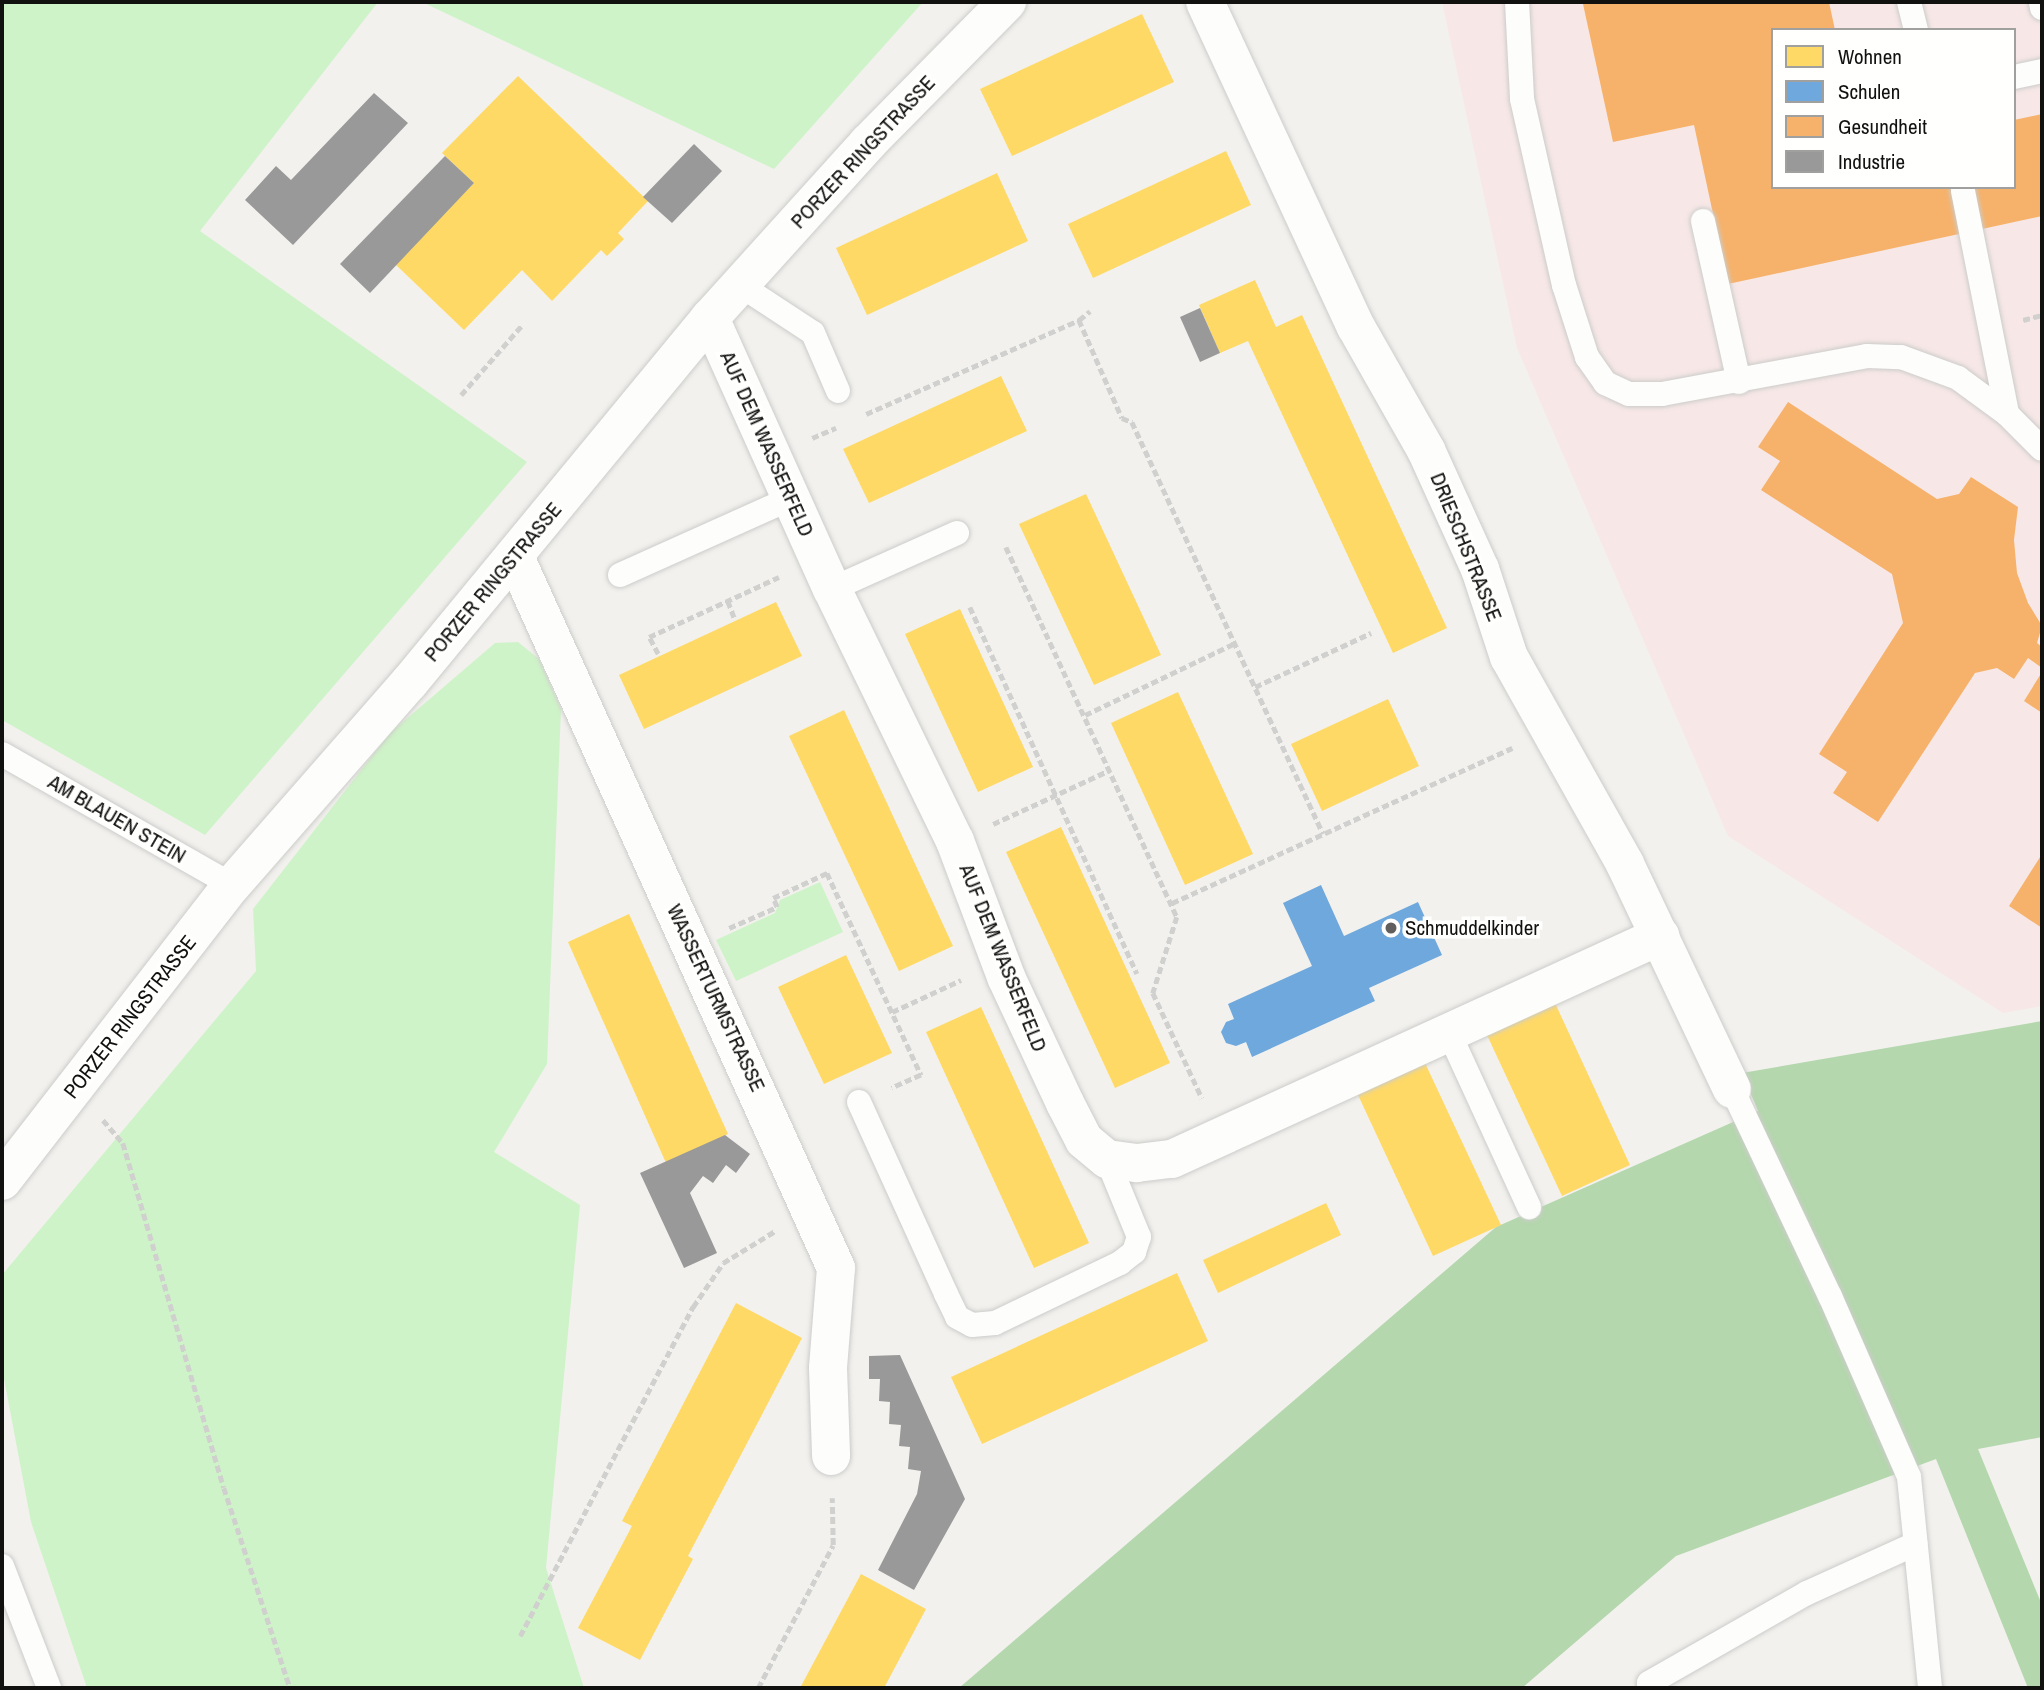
<!DOCTYPE html>
<html>
<head>
<meta charset="utf-8">
<style>
  body { margin:0 }
  #map { position:relative; width:2044px; height:1690px; overflow:hidden; background:#f2f1ee; font-family:"Archivo Narrow",sans-serif }
  div>[style] { position:absolute }
  .medical>* { inset:0; background:#f7e8e7 }
  .green>* { inset:0; background:#cff3c8 }
  .forest>* { inset:0; background:#b4d7ad }
  .homes>* { inset:0; background:#ffd966 }
  .schools>* { inset:0; background:#6fa8dc }
  .health>* { inset:0; background:#f6b26b }
  .industry>* { inset:0; background:#999 }
  .path>* { height:4.5px; margin-top:-2.25px; transform-origin:0; background:repeating-linear-gradient(90deg,#d0d0cf 0 7px,transparent 0 10.5px) }
  .roads { filter:drop-shadow(0 0 2px #ccccca) drop-shadow(0 0 2px #ccccca) }
  .service>* { height:24px; margin:-12px; padding:0 12px; transform-origin:12px; border-radius:12px; background:#fdfdfc }
  .minor>* { height:38px; margin:-19px; padding:0 19px; transform-origin:19px; border-radius:19px; background:#fdfdfc }
  .dots>* { width:19px; height:19px; translate:-50% -50%; box-sizing:border-box; border:4px solid #fffffe; border-radius:50% }
  span { translate:-50% -50%; white-space:nowrap; text-align:center; line-height:1.15; -webkit-text-stroke:7px #fffffe; paint-order:stroke }
  .street-label { font-size:21px; color:#11110f }
  .poi-label { font-size:21px; color:#11110f }
  .left { translate:0 -50%; text-align:left }
  .frame { position:absolute; inset:0; border:4px solid #11110f; pointer-events:none }
  .legend { position:absolute; left:1771px; top:28px; width:245px; height:161px; box-sizing:border-box; background:#fffffe; border:2px solid #a0a09e; margin:0; padding:9px 12px; list-style:none; font-size:21px; color:#11110f }
  .legend li { display:flex; align-items:center; gap:14px; height:35px }
  .legend b { width:35px; border:2px solid #a0a09e }
</style>
</head>
<body>
<div id="map">
  <div class="medical">
    <div style="clip-path:polygon(evenodd,1442px 2px,2042px 2px,2042px 1006px,2003px 1013px,1728px 836px,1517px 348px,1442px 2px,1773px 30px,2014px 30px,2014px 187px,1773px 187px,1773px 30px)"></div>
  </div>
  <div class="green">
    <div style="clip-path:polygon(2px 2px,378px 2px,200px 231px,527px 462px,205px 835px,2px 720px)"></div>
    <div style="clip-path:polygon(422px 2px,923px 2px,774px 169px)"></div>
    <div style="clip-path:polygon(518px 642px,539px 659px,561px 709px,547px 1064px,494px 1152px,580px 1205px,546px 1568px,584px 1688px,87px 1688px,31px 1522px,2px 1368px,2px 1275px,256px 971px,253px 909px,390px 733px,495px 643px)"></div>
    <div style="clip-path:polygon(820px 882px,843px 932px,736px 981px,716px 940px,775px 913px,780px 900px)"></div>
  </div>
  <div class="forest">
    <div style="clip-path:polygon(2042px 1021px,2042px 1437px,1978px 1449px,2042px 1605px,2042px 1688px,2028px 1688px,1936px 1459px,1676px 1556px,1522px 1688px,959px 1688px,1496px 1227px,1758px 1111px,1742px 1073px)"></div>
  </div>
  <div class="homes">
    <div style="clip-path:polygon(1142px 14px,1174px 82px,1012px 156px,980px 89px)"></div>
    <div style="clip-path:polygon(518px 76px,648px 201px,618px 233px,624px 239px,607px 256px,601px 250px,552px 301px,522px 270px,464px 330px,395px 264px,474px 183px,442px 153px)"></div>
    <div style="clip-path:polygon(1226px 151px,1251px 205px,1093px 278px,1068px 224px)"></div>
    <div style="clip-path:polygon(997px 173px,1028px 241px,867px 315px,836px 248px)"></div>
    <div style="clip-path:polygon(1255px 280px,1276px 327px,1302px 315px,1447px 628px,1393px 653px,1248px 341px,1220px 353px,1199px 305px)"></div>
    <div style="clip-path:polygon(1001px 376px,1027px 431px,869px 503px,843px 449px)"></div>
    <div style="clip-path:polygon(1086px 494px,1161px 655px,1094px 685px,1019px 524px)"></div>
    <div style="clip-path:polygon(776px 602px,802px 656px,644px 729px,619px 675px)"></div>
    <div style="clip-path:polygon(960px 609px,1033px 767px,978px 792px,905px 634px)"></div>
    <div style="clip-path:polygon(1178px 692px,1253px 854px,1185px 885px,1111px 723px)"></div>
    <div style="clip-path:polygon(1388px 699px,1419px 766px,1322px 811px,1291px 744px)"></div>
    <div style="clip-path:polygon(844px 710px,953px 946px,899px 971px,789px 736px)"></div>
    <div style="clip-path:polygon(1061px 827px,1170px 1063px,1115px 1088px,1006px 852px)"></div>
    <div style="clip-path:polygon(629px 914px,728px 1134px,666px 1163px,568px 942px)"></div>
    <div style="clip-path:polygon(846px 955px,892px 1053px,824px 1084px,778px 987px)"></div>
    <div style="clip-path:polygon(1555px 1003px,1630px 1165px,1562px 1196px,1487px 1035px)"></div>
    <div style="clip-path:polygon(981px 1007px,1089px 1243px,1034px 1268px,926px 1032px)"></div>
    <div style="clip-path:polygon(1425px 1063px,1501px 1225px,1433px 1256px,1358px 1095px)"></div>
    <div style="clip-path:polygon(1326px 1203px,1341px 1235px,1218px 1293px,1203px 1260px)"></div>
    <div style="clip-path:polygon(1177px 1273px,1208px 1341px,982px 1444px,951px 1377px)"></div>
    <div style="clip-path:polygon(736px 1303px,802px 1338px,688px 1556px,693px 1559px,640px 1660px,578px 1628px,632px 1526px,622px 1521px)"></div>
    <div style="clip-path:polygon(861px 1574px,926px 1609px,884px 1688px,800px 1688px)"></div>
  </div>
  <div class="schools">
    <div style="clip-path:polygon(1321px 885px,1344px 936px,1418px 902px,1442px 955px,1369px 988px,1375px 1001px,1252px 1057px,1246px 1042px,1236px 1046px,1226px 1043px,1221px 1032px,1226px 1022px,1234px 1019px,1228px 1004px,1312px 966px,1283px 903px)"></div>
  </div>
  <div class="health">
    <div style="clip-path:polygon(1595px 2px,1829px 2px,1835px 30px,1773px 30px,1773px 187px,2014px 187px,2014px 120px,2042px 114px,2042px 216px,1728px 284px,1694px 125px,1613px 142px,1583px 4px)"></div>
    <div style="clip-path:polygon(1788px 402px,1937px 499px,1959px 494px,1971px 477px,2018px 507px,2014px 540px,2017px 573px,2028px 603px,2042px 626px,2037px 643px,2042px 647px,2042px 668px,2028px 658px,2014px 679px,1997px 668px,1975px 673px,1878px 822px,1833px 793px,1847px 772px,1819px 754px,1903px 623px,1892px 574px,1761px 490px,1780px 461px,1758px 447px)"></div>
    <div style="clip-path:polygon(2042px 672px,2042px 713px,2024px 701px)"></div>
    <div style="clip-path:polygon(2042px 854px,2042px 928px,2009px 906px)"></div>
  </div>
  <div class="industry">
    <div style="clip-path:polygon(374px 93px,408px 123px,293px 245px,245px 200px,276px 166px,291px 180px)"></div>
    <div style="clip-path:polygon(694px 144px,722px 171px,672px 223px,643px 197px)"></div>
    <div style="clip-path:polygon(445px 156px,474px 183px,370px 293px,340px 264px)"></div>
    <div style="clip-path:polygon(1200px 308px,1220px 353px,1200px 362px,1180px 317px)"></div>
    <div style="clip-path:polygon(725px 1135px,750px 1154px,736px 1173px,726px 1165px,713px 1183px,703px 1176px,690px 1193px,717px 1253px,684px 1268px,640px 1173px)"></div>
    <div style="clip-path:polygon(900px 1355px,965px 1499px,914px 1590px,878px 1570px,917px 1494px,921px 1471px,908px 1469px,910px 1447px,899px 1446px,901px 1425px,889px 1424px,890px 1402px,879px 1401px,880px 1379px,869px 1379px,869px 1356px)"></div>
  </div>
  <div class="path">
    <div style="left:1079px;top:320px;width:14px;rotate:-39deg"></div>
    <div style="left:2023px;top:320px;width:20px;rotate:-15deg"></div>
    <div style="left:461px;top:395px;width:94px;rotate:-48.9deg"></div>
    <div style="left:866px;top:414px;width:233px;rotate:-23.8deg"></div>
    <div style="left:1079px;top:320px;width:107px;rotate:66.3deg"></div>
    <div style="left:1122px;top:418px;width:11px;rotate:22deg"></div>
    <div style="left:1132px;top:422px;width:454px;rotate:65.1deg"></div>
    <div style="left:812px;top:438px;width:26px;rotate:-23deg"></div>
    <div style="left:1006px;top:547px;width:408px;rotate:65.2deg"></div>
    <div style="left:1177px;top:917px;width:80px;rotate:107.5deg"></div>
    <div style="left:1153px;top:993px;width:116px;rotate:65deg"></div>
    <div style="left:728px;top:601px;width:19px;rotate:69deg"></div>
    <div style="left:970px;top:607px;width:403px;rotate:65.5deg"></div>
    <div style="left:658px;top:654px;width:19px;rotate:-118deg"></div>
    <div style="left:649px;top:637px;width:143px;rotate:-24.8deg"></div>
    <div style="left:1255px;top:687px;width:128px;rotate:-25deg"></div>
    <div style="left:1085px;top:715px;width:166px;rotate:-25.6deg"></div>
    <div style="left:993px;top:824px;width:129px;rotate:-24.8deg"></div>
    <div style="left:1172px;top:903px;width:374px;rotate:-24.5deg"></div>
    <div style="left:729px;top:928px;width:52px;rotate:-23.6deg"></div>
    <div style="left:777px;top:907px;width:10px;rotate:-114deg"></div>
    <div style="left:773px;top:898px;width:60px;rotate:-24.8deg"></div>
    <div style="left:827px;top:873px;width:223px;rotate:65deg"></div>
    <div style="left:921px;top:1075px;width:32px;rotate:156deg"></div>
    <div style="left:892px;top:1012px;width:76px;rotate:-24.9deg"></div>
    <div style="left:103px;top:1120px;width:30px;rotate:49deg"></div>
    <div style="left:123px;top:1143px;width:359px;rotate:73.7deg"></div>
    <div style="left:224px;top:1488px;width:211px;rotate:71.7deg"></div>
    <div style="left:520px;top:1636px;width:372px;rotate:-62.3deg"></div>
    <div style="left:693px;top:1307px;width:53px;rotate:-55.7deg"></div>
    <div style="left:723px;top:1263px;width:61px;rotate:-31.6deg"></div>
    <div style="left:758px;top:1688px;width:161px;rotate:-62.3deg"></div>
    <div style="left:833px;top:1545px;width:47px;rotate:-91.2deg"></div>
  </div>
  <div class="roads">
    <div class="service">
      <div style="left:1517px;top:2px;width:97px;rotate:87deg"></div>
      <div style="left:1522px;top:99px;width:191px;rotate:77.3deg"></div>
      <div style="left:1564px;top:285px;width:76px;rotate:72.3deg"></div>
      <div style="left:1587px;top:357px;width:32px;rotate:55deg"></div>
      <div style="left:1605px;top:383px;width:26px;rotate:25deg"></div>
      <div style="left:1629px;top:394px;width:33px"></div>
      <div style="left:1662px;top:394px;width:208px;rotate:-10.5deg"></div>
      <div style="left:1867px;top:356px;width:34px;rotate:2deg"></div>
      <div style="left:1901px;top:357px;width:61px;rotate:20.2deg"></div>
      <div style="left:1958px;top:378px;width:61px;rotate:36.3deg"></div>
      <div style="left:2007px;top:414px;width:49px;rotate:45deg"></div>
      <div style="left:1909px;top:2px;width:29px;rotate:76deg"></div>
      <div style="left:2041px;top:2px;width:6px;rotate:81deg"></div>
      <div style="left:2014px;top:77px;width:29px;rotate:-12deg"></div>
      <div style="left:1963px;top:191px;width:227px;rotate:78.8deg"></div>
      <div style="left:1703px;top:221px;width:165px;rotate:77.4deg"></div>
      <div style="left:740px;top:285px;width:87px;rotate:33.3deg"></div>
      <div style="left:813px;top:333px;width:63px;rotate:66.7deg"></div>
      <div style="left:620px;top:575px;width:188px;rotate:-24.2deg"></div>
      <div style="left:832px;top:589px;width:137px;rotate:-24.1deg"></div>
      <div style="left:2px;top:754px;width:265px;rotate:29.7deg"></div>
      <div style="left:1449px;top:1033px;width:192px;rotate:65.3deg"></div>
      <div style="left:1732px;top:1089px;width:229px;rotate:64.7deg"></div>
      <div style="left:1830px;top:1296px;width:197px;rotate:66.4deg"></div>
      <div style="left:1909px;top:1477px;width:212px;rotate:84.3deg"></div>
      <div style="left:859px;top:1102px;width:211px;rotate:65.6deg"></div>
      <div style="left:946px;top:1294px;width:25px;rotate:64deg"></div>
      <div style="left:957px;top:1317px;width:17px;rotate:28deg"></div>
      <div style="left:972px;top:1325px;width:23px;rotate:-5deg"></div>
      <div style="left:995px;top:1323px;width:139px;rotate:-25.6deg"></div>
      <div style="left:1120px;top:1263px;width:18px;rotate:-38deg"></div>
      <div style="left:1134px;top:1252px;width:16px;rotate:-72deg"></div>
      <div style="left:1139px;top:1237px;width:84px;rotate:-112.3deg"></div>
      <div style="left:2px;top:1566px;width:131px;rotate:68.9deg"></div>
      <div style="left:1650px;top:1688px;width:5px;rotate:-101deg"></div>
      <div style="left:1649px;top:1683px;width:182px;rotate:-29.7deg"></div>
      <div style="left:1807px;top:1593px;width:119px;rotate:-24.4deg"></div>
    </div>
    <div class="minor">
      <div style="left:1205px;top:2px;width:358px;rotate:65.1deg"></div>
      <div style="left:1356px;top:327px;width:142px;rotate:60.4deg"></div>
      <div style="left:1426px;top:450px;width:131px;rotate:65.6deg"></div>
      <div style="left:1480px;top:569px;width:93px;rotate:71.8deg"></div>
      <div style="left:1509px;top:657px;width:237px;rotate:60.7deg"></div>
      <div style="left:1625px;top:864px;width:249px;rotate:64.6deg"></div>
      <div style="left:710px;top:318px;width:297px;rotate:65.8deg"></div>
      <div style="left:832px;top:589px;width:280px;rotate:64deg"></div>
      <div style="left:955px;top:841px;width:145px;rotate:69.4deg"></div>
      <div style="left:1006px;top:977px;width:139px;rotate:64.9deg"></div>
      <div style="left:1065px;top:1103px;width:42px;rotate:62.8deg"></div>
      <div style="left:1084px;top:1140px;width:30px;rotate:40deg"></div>
      <div style="left:1107px;top:1159px;width:30px;rotate:8deg"></div>
      <div style="left:1137px;top:1163px;width:35px;rotate:-7deg"></div>
      <div style="left:1172px;top:1159px;width:537px;rotate:-24.56deg"></div>
      <div style="left:515px;top:557px;width:780px;rotate:65.7deg"></div>
      <div style="left:836px;top:1268px;width:100px;rotate:94.6deg"></div>
      <div style="left:828px;top:1368px;width:88px;rotate:88deg"></div>
      <div style="left:2px;top:1181px;width:375px;rotate:-52.2deg"></div>
      <div style="left:232px;top:885px;width:269px;rotate:-48.8deg"></div>
      <div style="left:409px;top:683px;width:473px;rotate:-50.5deg"></div>
      <div style="left:710px;top:318px;width:236px;rotate:-47.9deg"></div>
      <div style="left:868px;top:143px;width:198px;rotate:-45.4deg"></div>
    </div>
  </div>
  <div class="dots">
    <div style="left:1391px;top:928px;background:#605f5d"></div>
  </div>
  <div class="street-label">
    <span style="left:863px;top:152px;rotate:-47deg">PORZER RINGSTRASSE</span>
    <span style="left:767px;top:444px;rotate:66deg">AUF DEM WASSERFELD</span>
    <span style="left:1466px;top:547px;rotate:68deg">DRIESCHSTRASSE</span>
    <span style="left:493px;top:582px;rotate:-50deg">PORZER RINGSTRASSE</span>
    <span style="left:117px;top:819px;rotate:30deg">AM BLAUEN STEIN</span>
    <span style="left:1003px;top:958px;rotate:68deg">AUF DEM WASSERFELD</span>
    <span style="left:716px;top:998px;rotate:65deg">WASSERTURMSTRASSE</span>
    <span style="left:130px;top:1017px;rotate:-52deg">PORZER RINGSTRASSE</span>
  </div>
  <div class="poi-label">
    <span class="left" style="left:1405px;top:928px">Schmuddelkinder</span>
  </div>
  <div class="frame"></div>
  <ul class="legend">
  <li><b style="height:19px;background:#ffd966"></b>Wohnen</li>
  <li><b style="height:19px;background:#6fa8dc"></b>Schulen</li>
  <li><b style="height:19px;background:#f6b26b"></b>Gesundheit</li>
  <li><b style="height:19px;background:#999"></b>Industrie</li>
  </ul>
</div>
</body>
</html>
